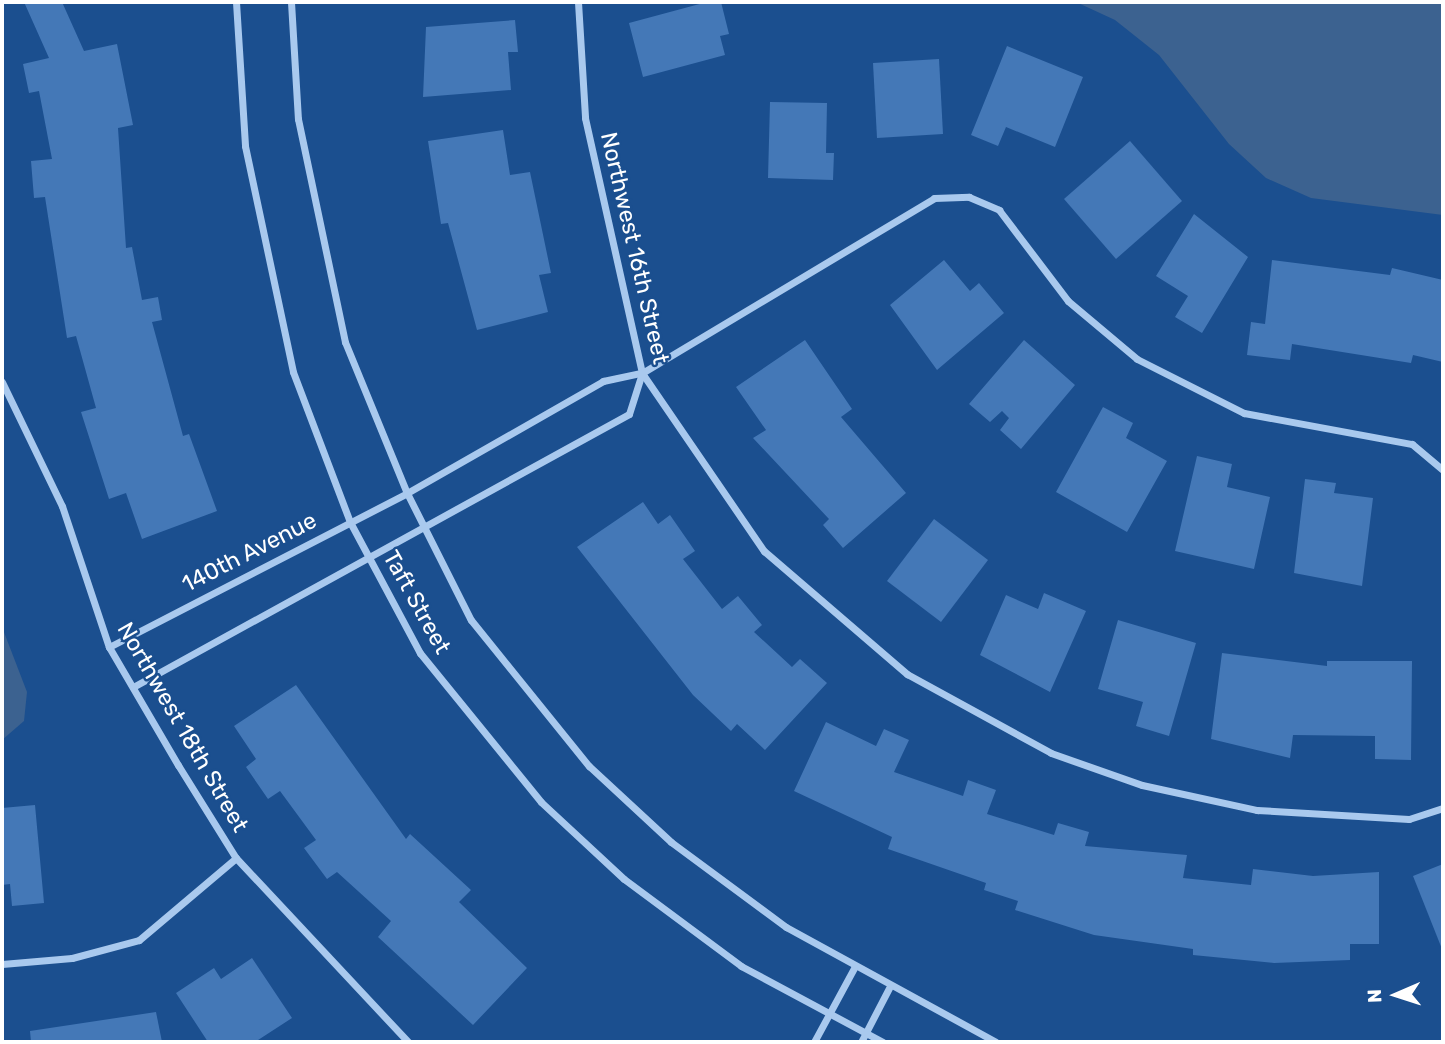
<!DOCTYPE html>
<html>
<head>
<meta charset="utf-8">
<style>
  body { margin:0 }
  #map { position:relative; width:1445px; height:1044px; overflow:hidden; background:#1b4f8f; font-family:Rubik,sans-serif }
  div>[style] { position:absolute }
  .water>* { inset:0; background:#3c6290 }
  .building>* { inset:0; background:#4478b7 }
  .street>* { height:7px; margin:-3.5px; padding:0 3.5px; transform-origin:3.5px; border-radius:3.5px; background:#a9c9ee }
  span { translate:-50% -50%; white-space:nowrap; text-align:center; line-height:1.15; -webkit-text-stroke:5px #1b4f8f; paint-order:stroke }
  .street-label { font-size:23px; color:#fff }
  .frame { position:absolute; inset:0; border:4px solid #fff; pointer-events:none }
  .north { position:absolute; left:1361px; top:960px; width:70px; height:70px; -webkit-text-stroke:5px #1b4f8f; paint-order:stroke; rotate:267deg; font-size:19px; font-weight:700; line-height:28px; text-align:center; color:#fff }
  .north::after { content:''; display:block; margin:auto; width:24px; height:32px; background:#fff; clip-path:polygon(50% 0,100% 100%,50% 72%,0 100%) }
</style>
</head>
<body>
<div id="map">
  <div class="water">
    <div style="clip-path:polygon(1076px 2px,1443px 2px,1443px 215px,1311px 198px,1266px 178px,1229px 144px,1159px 55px,1115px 20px)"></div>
    <div style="clip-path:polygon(2px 627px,27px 692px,24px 721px,2px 740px)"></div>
  </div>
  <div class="building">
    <div style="clip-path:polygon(24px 2px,62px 2px,84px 51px,117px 44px,133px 125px,118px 128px,126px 248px,132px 247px,142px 300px,158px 297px,162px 320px,152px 322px,183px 436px,189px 434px,217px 511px,142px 539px,126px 493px,109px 499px,81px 412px,96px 408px,76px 336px,67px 338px,45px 197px,34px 198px,31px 161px,52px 159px,39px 91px,29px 93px,23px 64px,49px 58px)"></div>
    <div style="clip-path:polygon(707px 2px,721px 2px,729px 34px,720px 36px,725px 55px,643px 77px,629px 23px)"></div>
    <div style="clip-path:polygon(515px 20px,518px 52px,508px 52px,511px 90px,423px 97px,426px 27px)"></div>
    <div style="clip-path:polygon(1007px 46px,1083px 77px,1055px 147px,1006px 127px,998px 146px,971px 135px)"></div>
    <div style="clip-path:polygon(939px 59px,943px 134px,877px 138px,873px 63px)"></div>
    <div style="clip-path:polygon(770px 102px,827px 103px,826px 153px,834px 153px,833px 180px,768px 178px)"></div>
    <div style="clip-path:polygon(503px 130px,510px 175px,530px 172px,551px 273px,539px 275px,548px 312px,477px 330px,448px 223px,441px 224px,428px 141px)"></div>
    <div style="clip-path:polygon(1130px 141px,1182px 201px,1116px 259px,1064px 199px)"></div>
    <div style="clip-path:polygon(1194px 214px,1248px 257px,1202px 333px,1175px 317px,1188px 296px,1156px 276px)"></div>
    <div style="clip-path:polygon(944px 260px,970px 291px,979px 283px,1004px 313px,937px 370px,890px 305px)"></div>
    <div style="clip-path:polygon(1272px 260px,1390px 275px,1392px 268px,1443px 280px,1443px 362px,1413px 355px,1411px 363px,1292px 344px,1290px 360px,1247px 355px,1251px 322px,1265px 324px)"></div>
    <div style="clip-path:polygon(805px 340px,852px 409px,841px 417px,906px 493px,843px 548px,823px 525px,829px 519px,753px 438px,766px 430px,736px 387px)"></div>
    <div style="clip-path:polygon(1024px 340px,1075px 385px,1021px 449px,1000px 430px,1009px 418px,1002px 411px,990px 422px,969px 404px)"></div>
    <div style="clip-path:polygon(1103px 407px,1133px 423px,1126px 438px,1167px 461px,1127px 532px,1056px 492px)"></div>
    <div style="clip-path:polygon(1197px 456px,1232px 464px,1227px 487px,1270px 497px,1254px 569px,1175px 551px)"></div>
    <div style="clip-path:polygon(1305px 479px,1336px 483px,1334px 493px,1373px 498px,1362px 586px,1294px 573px)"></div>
    <div style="clip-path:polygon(643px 502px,658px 524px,670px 515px,695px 551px,683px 559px,722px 609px,738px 596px,762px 625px,754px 632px,792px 667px,800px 659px,827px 683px,765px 750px,737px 724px,731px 731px,693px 695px,577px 547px)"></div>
    <div style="clip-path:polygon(934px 519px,988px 560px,941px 622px,887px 581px)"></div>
    <div style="clip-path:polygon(1044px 593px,1086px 611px,1050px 692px,980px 655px,1006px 595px,1038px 609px)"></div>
    <div style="clip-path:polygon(1118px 620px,1196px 643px,1169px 736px,1136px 726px,1143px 702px,1098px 689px)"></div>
    <div style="clip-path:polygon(1222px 653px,1327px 666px,1327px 661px,1412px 661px,1411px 760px,1375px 759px,1375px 736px,1293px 735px,1290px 758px,1211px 739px)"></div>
    <div style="clip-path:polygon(296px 685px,406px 839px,410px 834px,471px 890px,459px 902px,527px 968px,473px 1025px,378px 937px,391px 921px,337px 872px,327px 879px,304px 848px,316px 840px,280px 791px,268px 799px,246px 767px,256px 759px,234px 726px)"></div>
    <div style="clip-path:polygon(826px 722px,876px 746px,884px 729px,909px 740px,894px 772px,963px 796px,968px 780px,996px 790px,987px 814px,1054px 835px,1058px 823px,1089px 832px,1085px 846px,1187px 855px,1183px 878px,1251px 885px,1253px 869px,1313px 876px,1379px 872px,1379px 944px,1350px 944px,1350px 960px,1274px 963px,1193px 955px,1193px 949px,1094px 935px,1015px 910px,1018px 901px,984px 890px,986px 883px,888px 849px,892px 837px,794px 791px)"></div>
    <div style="clip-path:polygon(35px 805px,44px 903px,12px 906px,10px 884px,2px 885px,2px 808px)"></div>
    <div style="clip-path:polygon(1443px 864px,1443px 949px,1442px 949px,1413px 876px)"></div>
    <div style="clip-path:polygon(252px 958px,292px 1018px,255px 1042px,208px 1042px,176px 993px,214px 968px,221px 979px)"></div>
    <div style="clip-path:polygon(156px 1012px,162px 1042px,31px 1042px,30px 1031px)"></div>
  </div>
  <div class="street">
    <div style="left:236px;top:2px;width:144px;rotate:86.4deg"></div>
    <div style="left:245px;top:146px;width:231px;rotate:78deg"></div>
    <div style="left:293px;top:372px;width:160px;rotate:69.2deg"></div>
    <div style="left:350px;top:522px;width:149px;rotate:61.9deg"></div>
    <div style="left:420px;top:653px;width:192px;rotate:50.9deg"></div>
    <div style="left:541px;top:802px;width:113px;rotate:42.9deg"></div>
    <div style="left:624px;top:879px;width:146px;rotate:36.6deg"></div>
    <div style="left:741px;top:966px;width:161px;rotate:28.2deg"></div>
    <div style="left:291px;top:2px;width:117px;rotate:86.6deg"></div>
    <div style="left:298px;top:119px;width:228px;rotate:78.1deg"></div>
    <div style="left:345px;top:342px;width:163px;rotate:67.7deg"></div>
    <div style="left:407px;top:493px;width:142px;rotate:63.3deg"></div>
    <div style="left:471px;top:620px;width:188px;rotate:51.1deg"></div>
    <div style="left:589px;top:766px;width:112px;rotate:42.8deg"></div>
    <div style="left:671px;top:842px;width:143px;rotate:36.5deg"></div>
    <div style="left:786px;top:927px;width:239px;rotate:28.7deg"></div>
    <div style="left:578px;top:2px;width:116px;rotate:86.5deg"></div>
    <div style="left:585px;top:118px;width:261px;rotate:77.4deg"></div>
    <div style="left:642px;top:373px;width:216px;rotate:55.6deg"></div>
    <div style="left:764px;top:551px;width:189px;rotate:40.7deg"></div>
    <div style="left:907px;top:674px;width:164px;rotate:28.7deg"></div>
    <div style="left:1051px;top:753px;width:96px;rotate:19.4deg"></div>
    <div style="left:1142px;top:785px;width:118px;rotate:12.3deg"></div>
    <div style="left:1257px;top:810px;width:152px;rotate:3.4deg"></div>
    <div style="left:1409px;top:819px;width:36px;rotate:-18deg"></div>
    <div style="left:2px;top:382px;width:138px;rotate:64.2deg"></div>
    <div style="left:62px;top:506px;width:149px;rotate:71.6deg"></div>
    <div style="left:109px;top:647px;width:137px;rotate:59.7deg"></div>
    <div style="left:178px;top:765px;width:110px;rotate:58.1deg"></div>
    <div style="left:236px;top:858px;width:252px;rotate:46.9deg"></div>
    <div style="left:109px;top:647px;width:335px;rotate:-27.3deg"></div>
    <div style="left:407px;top:493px;width:226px;rotate:-29.7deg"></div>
    <div style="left:603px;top:381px;width:40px;rotate:-12deg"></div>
    <div style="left:642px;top:373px;width:340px;rotate:-30.9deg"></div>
    <div style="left:934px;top:198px;width:35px;rotate:-2deg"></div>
    <div style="left:969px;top:197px;width:33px;rotate:23deg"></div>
    <div style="left:999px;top:210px;width:114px;rotate:52.8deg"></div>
    <div style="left:1068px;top:301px;width:90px;rotate:40deg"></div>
    <div style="left:1137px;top:359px;width:120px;rotate:26.8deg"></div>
    <div style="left:1244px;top:413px;width:171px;rotate:10.5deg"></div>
    <div style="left:1412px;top:444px;width:40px;rotate:40deg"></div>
    <div style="left:133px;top:687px;width:566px;rotate:-28.83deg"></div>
    <div style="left:629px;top:414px;width:43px;rotate:-72.4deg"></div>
    <div style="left:2px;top:964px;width:70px;rotate:-4.9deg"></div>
    <div style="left:72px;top:958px;width:69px;rotate:-15deg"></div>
    <div style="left:139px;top:940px;width:127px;rotate:-40.2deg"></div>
    <div style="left:814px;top:1042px;width:84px;rotate:-61.6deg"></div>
    <div style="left:861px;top:1042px;width:61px;rotate:-62.6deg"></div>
  </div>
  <div class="street-label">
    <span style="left:635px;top:248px;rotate:77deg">Northwest 16th Street</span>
    <span style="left:249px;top:552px;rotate:-27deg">140th Avenue</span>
    <span style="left:417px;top:602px;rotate:61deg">Taft Street</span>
    <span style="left:183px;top:727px;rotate:60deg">Northwest 18th Street</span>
  </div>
  <div class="frame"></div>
  <div class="north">N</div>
</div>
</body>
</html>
